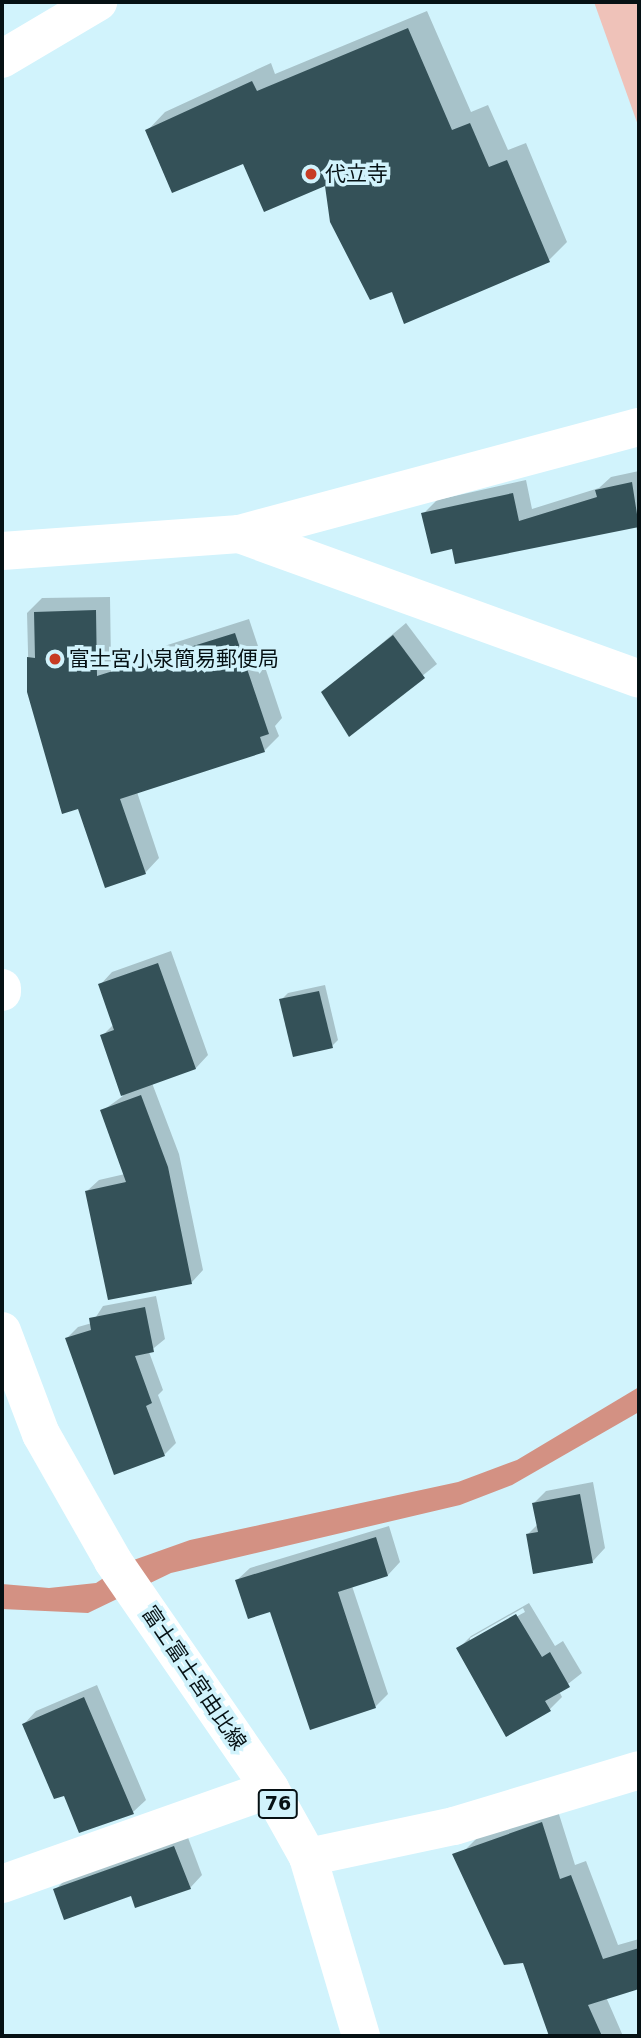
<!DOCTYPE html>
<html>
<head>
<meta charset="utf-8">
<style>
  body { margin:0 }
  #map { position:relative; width:641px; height:2038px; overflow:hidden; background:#d1f3fc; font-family:"DejaVu Sans","Noto Sans JP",sans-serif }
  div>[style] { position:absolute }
  .green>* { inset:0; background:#efc2b9 }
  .water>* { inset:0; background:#d39183 }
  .shadow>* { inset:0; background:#0003 }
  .building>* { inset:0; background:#345158 }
  .minor>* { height:38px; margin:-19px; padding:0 19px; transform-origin:19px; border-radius:19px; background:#fff }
  .primary>* { height:38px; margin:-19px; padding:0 19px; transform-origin:19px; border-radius:19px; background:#fff }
  .dots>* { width:19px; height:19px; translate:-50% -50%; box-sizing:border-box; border:4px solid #d1f3fc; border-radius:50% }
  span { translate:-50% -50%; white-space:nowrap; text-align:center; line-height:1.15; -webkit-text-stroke:7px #d1f3fc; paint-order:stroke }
  .shield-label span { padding:2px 5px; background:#d1f3fc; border:2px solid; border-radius:5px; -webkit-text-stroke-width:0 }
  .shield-label { font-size:19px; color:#061114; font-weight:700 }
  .poi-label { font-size:21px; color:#061114 }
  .left { translate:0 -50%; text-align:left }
  .street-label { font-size:21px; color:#061114 }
  .frame { position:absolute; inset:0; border:4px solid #061114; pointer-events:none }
</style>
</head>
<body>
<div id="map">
  <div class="green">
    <div style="clip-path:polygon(594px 2px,639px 2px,639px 128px)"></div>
  </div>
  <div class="water">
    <div style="clip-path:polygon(639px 1387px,639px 1412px,512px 1485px,460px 1505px,171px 1573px,88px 1613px,2px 1609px,2px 1584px,49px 1588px,96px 1583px,128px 1562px,190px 1540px,458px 1482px,517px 1460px)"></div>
  </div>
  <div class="shadow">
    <div style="clip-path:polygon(427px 11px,471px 112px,488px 105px,508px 150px,526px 143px,567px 242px,549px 260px,393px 289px,327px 183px,147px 131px,165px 112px,271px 63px,275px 74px)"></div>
    <div style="clip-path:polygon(639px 471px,639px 540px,636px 526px,454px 547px,423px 514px,437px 500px,526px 480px,532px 509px,599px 488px,611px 477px)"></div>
    <div style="clip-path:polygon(110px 597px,111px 663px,249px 619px,282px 718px,275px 726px,279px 736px,264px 751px,137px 792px,159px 858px,145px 873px,79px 807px,29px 692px,27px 613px,42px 598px)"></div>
    <div style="clip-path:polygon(406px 623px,437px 664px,350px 734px,323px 693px)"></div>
    <div style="clip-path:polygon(171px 951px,208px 1055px,196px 1068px,152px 1083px,179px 1154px,203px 1270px,192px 1282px,87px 1191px,99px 1180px,125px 1174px,102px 1111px,123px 1096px,102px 1036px,114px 1024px,100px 985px,112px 972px)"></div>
    <div style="clip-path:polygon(325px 985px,338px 1040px,332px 1046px,281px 1000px,288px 993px)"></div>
    <div style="clip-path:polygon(156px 1296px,165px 1339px,149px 1352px,163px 1390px,158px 1395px,176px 1443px,164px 1455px,67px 1338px,78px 1327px,92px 1323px,103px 1306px)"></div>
    <div style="clip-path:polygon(593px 1482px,605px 1548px,593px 1561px,528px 1534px,538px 1524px,534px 1503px,546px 1491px)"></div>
    <div style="clip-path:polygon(389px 1526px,400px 1562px,388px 1575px,352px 1586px,388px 1694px,375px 1707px,237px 1580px,250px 1568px)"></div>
    <div style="clip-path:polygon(evenodd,529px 1603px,555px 1646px,563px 1641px,582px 1673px,559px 1691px,562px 1697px,550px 1709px,458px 1649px,471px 1636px,529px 1603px,523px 1608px,525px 1612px,470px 1642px,470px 1638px,523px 1608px)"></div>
    <div style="clip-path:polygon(97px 1685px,146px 1800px,133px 1812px,80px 1831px,65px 1793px,24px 1724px,36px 1711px)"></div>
    <div style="clip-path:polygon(557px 1808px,575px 1865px,586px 1861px,618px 1945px,639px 1939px,639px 1987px,606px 1997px,623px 2036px,545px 2036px,550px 2032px,524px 1961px,464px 1851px,479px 1836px)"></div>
    <div style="clip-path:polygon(187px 1835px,202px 1875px,190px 1888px,132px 1894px,55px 1890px,68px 1877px)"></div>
  </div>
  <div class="building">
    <div style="clip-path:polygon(408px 28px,452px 130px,470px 123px,489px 167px,507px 160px,550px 262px,404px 324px,392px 292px,370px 300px,330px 222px,325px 186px,264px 212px,243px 164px,172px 193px,145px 130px,252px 81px,257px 91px)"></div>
    <div style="clip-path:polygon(632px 482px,639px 527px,455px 564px,452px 549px,431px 554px,421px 513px,513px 493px,519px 521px,597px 497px,595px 490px)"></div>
    <div style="clip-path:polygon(96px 610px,97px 676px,235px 633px,269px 734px,260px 737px,265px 752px,120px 799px,146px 874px,105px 888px,78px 809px,62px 814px,27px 692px,27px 657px,35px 658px,34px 612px)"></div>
    <div style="clip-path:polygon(393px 635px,425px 678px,349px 737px,321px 692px)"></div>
    <div style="clip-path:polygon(158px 963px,196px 1069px,121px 1096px,100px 1035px,114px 1030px,98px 984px)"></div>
    <div style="clip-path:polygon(319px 991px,333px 1048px,293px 1057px,279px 999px)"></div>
    <div style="clip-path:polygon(141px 1095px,168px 1167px,192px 1284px,108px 1300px,85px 1191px,126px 1182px,100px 1110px)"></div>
    <div style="clip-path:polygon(145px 1307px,154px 1352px,135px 1356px,152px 1403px,146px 1406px,165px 1456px,114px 1475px,65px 1338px,91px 1330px,89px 1318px)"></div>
    <div style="clip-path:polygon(580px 1494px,593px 1563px,533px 1574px,526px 1534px,538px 1532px,532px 1503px)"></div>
    <div style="clip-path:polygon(376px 1537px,388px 1576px,338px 1592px,376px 1708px,310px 1730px,270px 1612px,248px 1619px,235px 1580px)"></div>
    <div style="clip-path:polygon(516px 1614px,542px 1657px,550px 1652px,570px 1687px,545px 1701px,551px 1711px,506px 1737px,456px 1648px)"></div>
    <div style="clip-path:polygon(84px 1697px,134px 1814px,79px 1833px,64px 1796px,54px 1799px,22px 1724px)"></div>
    <div style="clip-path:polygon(542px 1822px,560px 1879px,571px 1875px,603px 1959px,639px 1948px,639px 1989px,588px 2005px,602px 2036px,549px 2036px,523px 1963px,504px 1965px,452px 1854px)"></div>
    <div style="clip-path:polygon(174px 1846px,191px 1889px,135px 1908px,131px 1896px,64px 1920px,53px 1889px)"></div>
  </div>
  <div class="minor">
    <div style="left:2px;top:59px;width:112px;rotate:-30.7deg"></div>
    <div style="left:239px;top:534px;width:414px;rotate:-15deg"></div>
    <div style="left:2px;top:551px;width:238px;rotate:-4.1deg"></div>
    <div style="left:239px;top:534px;width:425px;rotate:19.9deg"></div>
    <div style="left:308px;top:1857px;width:149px;rotate:-12deg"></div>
    <div style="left:454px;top:1826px;width:193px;rotate:-16.8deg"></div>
    <div style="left:2px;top:1884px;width:284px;rotate:-19.5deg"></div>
  </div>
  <div class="primary">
    <div style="left:2px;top:988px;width:4px;rotate:90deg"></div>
    <div style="left:2px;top:1331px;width:110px;rotate:69.3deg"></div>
    <div style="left:41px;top:1434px;width:146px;rotate:60.4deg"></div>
    <div style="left:113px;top:1561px;width:277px;rotate:55.4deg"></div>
    <div style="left:270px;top:1789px;width:78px;rotate:60.8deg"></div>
    <div style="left:308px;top:1857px;width:187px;rotate:73.5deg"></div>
  </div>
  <div class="dots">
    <div style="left:311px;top:174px;background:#c73c24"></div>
    <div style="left:55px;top:659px;background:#c73c24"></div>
  </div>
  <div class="shield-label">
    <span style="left:278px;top:1804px">76</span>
  </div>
  <div class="poi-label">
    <span class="left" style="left:325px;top:174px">代立寺</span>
    <span class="left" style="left:69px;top:659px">富士宮小泉簡易郵便局</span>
  </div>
  <div class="street-label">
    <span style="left:194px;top:1678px;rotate:56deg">富士富士宮由比線</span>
  </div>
  <div class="frame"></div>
</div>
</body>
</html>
